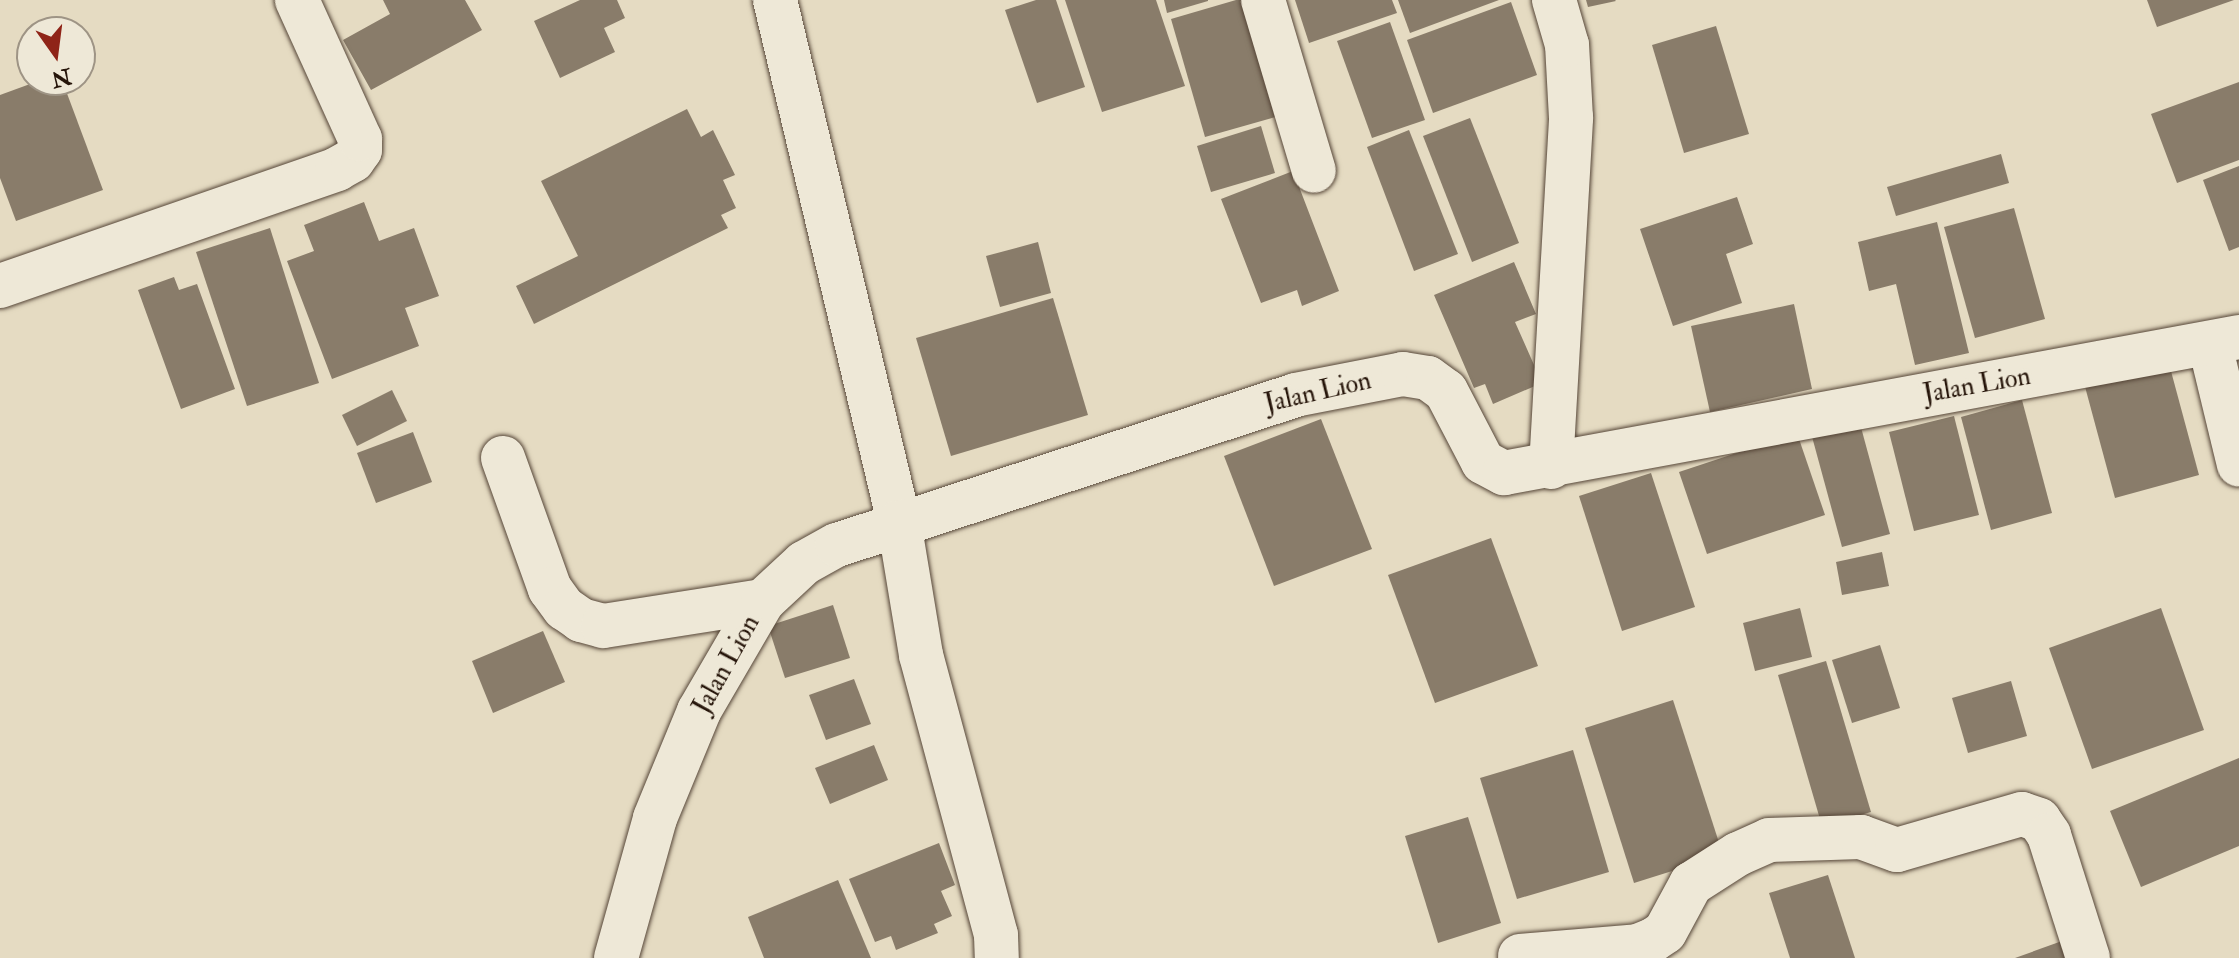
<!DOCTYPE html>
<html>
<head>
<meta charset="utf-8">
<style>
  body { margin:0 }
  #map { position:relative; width:2239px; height:958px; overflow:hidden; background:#e5dbc2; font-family:"IM FELL Double Pica",serif }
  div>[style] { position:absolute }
  .building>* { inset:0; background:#897c6a }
  .roads { filter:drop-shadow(0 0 2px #564638) drop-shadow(0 0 2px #564638) }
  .street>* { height:44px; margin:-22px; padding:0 22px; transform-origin:22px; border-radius:22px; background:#eee8d7 }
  span { translate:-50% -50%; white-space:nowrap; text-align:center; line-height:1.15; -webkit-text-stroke:7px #eee8d7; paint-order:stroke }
  .street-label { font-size:26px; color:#26150a }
  .north { position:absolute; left:16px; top:16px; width:80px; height:80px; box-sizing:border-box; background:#eee8d7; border:2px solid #9e9485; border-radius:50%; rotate:166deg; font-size:22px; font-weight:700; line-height:32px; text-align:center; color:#26150a }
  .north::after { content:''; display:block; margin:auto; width:28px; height:36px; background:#8f2418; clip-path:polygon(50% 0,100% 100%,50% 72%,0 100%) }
</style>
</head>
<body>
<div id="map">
  <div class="building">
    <div style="clip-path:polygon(383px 0,465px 0,482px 30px,371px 90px,343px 40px,390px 14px)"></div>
    <div style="clip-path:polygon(580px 0,617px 0,625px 18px,604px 28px,615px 52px,560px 78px,534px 21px)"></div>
    <div style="clip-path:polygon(1036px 0,1056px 0,1085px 87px,1037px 103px,1005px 10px)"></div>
    <div style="clip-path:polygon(1065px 0,1156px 0,1185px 86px,1102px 112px)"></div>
    <div style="clip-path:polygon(1164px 0,1208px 0,1208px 1px,1167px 13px)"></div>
    <div style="clip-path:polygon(1236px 0,1254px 0,1286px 114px,1205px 137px,1171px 19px)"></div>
    <div style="clip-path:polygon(1295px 0,1392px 0,1397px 13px,1309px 43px)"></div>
    <div style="clip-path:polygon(1398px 0,1499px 0,1410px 33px)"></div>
    <div style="clip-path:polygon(1586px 0,1615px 0,1616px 1px,1588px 7px)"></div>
    <div style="clip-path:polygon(2147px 0,2234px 0,2157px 27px)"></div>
    <div style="clip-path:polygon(1511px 2px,1537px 75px,1433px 113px,1407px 40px)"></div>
    <div style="clip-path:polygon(1390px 22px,1425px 120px,1372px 138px,1337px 41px)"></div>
    <div style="clip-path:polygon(1716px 26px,1749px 134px,1684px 153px,1652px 45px)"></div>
    <div style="clip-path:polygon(41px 80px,62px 80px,103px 190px,16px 221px,0 178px,0 95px)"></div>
    <div style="clip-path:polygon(2239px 82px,2239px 160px,2177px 183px,2151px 114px)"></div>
    <div style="clip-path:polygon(687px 109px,701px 137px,713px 130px,735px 175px,723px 180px,736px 208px,721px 215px,728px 228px,534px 324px,516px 286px,578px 256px,541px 181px)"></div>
    <div style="clip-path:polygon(1470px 118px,1519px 243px,1472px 262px,1423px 136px)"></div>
    <div style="clip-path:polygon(1261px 126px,1275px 173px,1211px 192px,1197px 146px)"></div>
    <div style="clip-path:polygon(1409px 130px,1458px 254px,1414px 271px,1367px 147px)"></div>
    <div style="clip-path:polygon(2001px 154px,2009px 183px,1896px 216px,1887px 187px)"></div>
    <div style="clip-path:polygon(2239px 166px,2239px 247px,2229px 251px,2203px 180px)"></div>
    <div style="clip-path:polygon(1293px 171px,1339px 291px,1302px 306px,1297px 290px,1261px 303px,1221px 199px)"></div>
    <div style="clip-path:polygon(1737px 197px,1753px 244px,1726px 254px,1742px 303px,1673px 326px,1640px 229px)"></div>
    <div style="clip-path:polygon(364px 202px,379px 241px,414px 228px,439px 296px,405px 308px,419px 346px,332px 379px,287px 261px,314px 251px,304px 225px)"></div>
    <div style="clip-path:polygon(2014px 208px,2045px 319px,1975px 338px,1944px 227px)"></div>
    <div style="clip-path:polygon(1937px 222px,1969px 353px,1915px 365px,1896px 284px,1869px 291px,1858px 242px)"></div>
    <div style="clip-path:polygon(270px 228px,319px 383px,247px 406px,196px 252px)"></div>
    <div style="clip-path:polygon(1038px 242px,1051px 293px,1000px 307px,986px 256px)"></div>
    <div style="clip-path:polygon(1514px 262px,1536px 314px,1515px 322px,1542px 383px,1493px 404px,1485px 384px,1474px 388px,1434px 295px)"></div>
    <div style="clip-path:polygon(174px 277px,179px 290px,197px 284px,235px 389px,181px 409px,138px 290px)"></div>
    <div style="clip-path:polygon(1053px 298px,1088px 415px,951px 456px,916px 338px)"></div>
    <div style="clip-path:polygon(1794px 304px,1812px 389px,1710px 412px,1691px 326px)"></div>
    <div style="clip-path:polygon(2168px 360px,2199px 475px,2115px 498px,2084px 383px)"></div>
    <div style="clip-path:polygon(392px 390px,407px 421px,357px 446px,342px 415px)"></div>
    <div style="clip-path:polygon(2022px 400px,2052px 513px,1991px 530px,1961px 417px)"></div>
    <div style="clip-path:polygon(1954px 416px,1979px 515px,1914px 531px,1889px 432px)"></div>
    <div style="clip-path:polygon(1321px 419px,1372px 549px,1274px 586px,1224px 456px)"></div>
    <div style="clip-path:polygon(1859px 420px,1890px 534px,1842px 547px,1811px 433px)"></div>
    <div style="clip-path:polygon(413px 432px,432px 482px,376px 503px,357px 453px)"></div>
    <div style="clip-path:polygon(1797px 433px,1825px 515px,1707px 554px,1679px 472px)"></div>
    <div style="clip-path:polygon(1651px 473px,1695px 607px,1622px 631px,1579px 496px)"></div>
    <div style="clip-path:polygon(1491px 538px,1538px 666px,1435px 703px,1388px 575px)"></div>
    <div style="clip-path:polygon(1882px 552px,1889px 586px,1842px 595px,1836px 562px)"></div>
    <div style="clip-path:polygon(833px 605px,850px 658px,785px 678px,768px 626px)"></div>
    <div style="clip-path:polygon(1800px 608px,1812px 657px,1755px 671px,1743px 623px)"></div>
    <div style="clip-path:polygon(2161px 608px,2204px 730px,2092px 769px,2049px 648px)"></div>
    <div style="clip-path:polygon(543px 631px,565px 682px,493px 713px,472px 661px)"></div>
    <div style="clip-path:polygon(1880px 645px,1900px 708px,1852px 723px,1832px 660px)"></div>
    <div style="clip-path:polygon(1826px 661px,1871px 812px,1822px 826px,1778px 675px)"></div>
    <div style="clip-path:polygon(854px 679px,871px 724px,826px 740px,809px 695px)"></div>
    <div style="clip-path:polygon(2011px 681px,2027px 736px,1968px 753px,1952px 698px)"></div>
    <div style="clip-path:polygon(1673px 700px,1723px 855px,1634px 883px,1585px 728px)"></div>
    <div style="clip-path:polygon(874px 745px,888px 780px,830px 804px,815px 768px)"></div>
    <div style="clip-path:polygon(1573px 750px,1609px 872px,1517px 899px,1480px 778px)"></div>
    <div style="clip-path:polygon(2239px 758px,2239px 846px,2141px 887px,2110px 811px)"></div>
    <div style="clip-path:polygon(1468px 817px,1501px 923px,1438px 943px,1405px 836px)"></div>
    <div style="clip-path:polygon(939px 843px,955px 885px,941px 891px,952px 916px,934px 924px,938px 933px,896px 950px,891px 936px,875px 942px,849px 879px)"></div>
    <div style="clip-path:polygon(1828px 875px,1855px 958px,1790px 958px,1769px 893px)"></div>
    <div style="clip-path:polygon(838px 880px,871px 958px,764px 958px,748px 917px)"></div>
    <div style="clip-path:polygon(2062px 941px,2068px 958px,2015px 958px)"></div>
  </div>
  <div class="roads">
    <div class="street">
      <div style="left:775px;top:0;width:537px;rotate:76.64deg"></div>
      <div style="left:899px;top:522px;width:135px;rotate:80.6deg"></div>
      <div style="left:921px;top:655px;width:290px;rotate:75deg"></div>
      <div style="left:996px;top:935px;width:23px;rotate:88deg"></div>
      <div style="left:1263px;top:0;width:178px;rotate:73.4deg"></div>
      <div style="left:0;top:286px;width:357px;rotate:-19.1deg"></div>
      <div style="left:337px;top:169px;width:18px;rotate:-29deg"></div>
      <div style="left:353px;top:160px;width:12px;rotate:-55deg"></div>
      <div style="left:360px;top:150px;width:11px;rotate:-90deg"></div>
      <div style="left:360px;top:139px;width:153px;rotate:-114.4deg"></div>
      <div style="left:2210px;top:345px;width:123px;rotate:76.4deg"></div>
      <div style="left:503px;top:458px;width:139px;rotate:70.3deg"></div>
      <div style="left:550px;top:589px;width:24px;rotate:54deg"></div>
      <div style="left:564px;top:608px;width:21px;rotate:35deg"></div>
      <div style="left:581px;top:620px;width:23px;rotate:15deg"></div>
      <div style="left:603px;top:626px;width:162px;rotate:-8.9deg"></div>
      <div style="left:1551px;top:467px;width:350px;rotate:-86.7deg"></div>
      <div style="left:1571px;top:118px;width:73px;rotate:-93.1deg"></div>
      <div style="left:1567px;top:45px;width:47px;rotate:-106.1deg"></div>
      <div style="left:1520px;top:956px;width:118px;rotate:-4.8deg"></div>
      <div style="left:1638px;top:946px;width:16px;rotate:-22deg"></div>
      <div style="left:1653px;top:940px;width:14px;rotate:-34deg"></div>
      <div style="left:1665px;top:932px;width:55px;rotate:-61.6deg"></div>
      <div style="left:1691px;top:884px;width:56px;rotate:-32.6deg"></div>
      <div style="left:1738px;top:854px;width:34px;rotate:-24deg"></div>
      <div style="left:1769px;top:840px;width:92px;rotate:-1.9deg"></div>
      <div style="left:1861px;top:837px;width:38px;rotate:20deg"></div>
      <div style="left:1897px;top:850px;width:130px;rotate:-16.1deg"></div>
      <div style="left:2022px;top:814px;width:18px;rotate:19deg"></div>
      <div style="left:2039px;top:820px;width:18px;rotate:56deg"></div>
      <div style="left:2049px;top:835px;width:129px;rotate:72.4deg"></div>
      <div style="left:616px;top:958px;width:145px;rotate:-74.4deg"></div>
      <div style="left:655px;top:818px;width:116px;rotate:-67.6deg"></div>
      <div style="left:699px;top:711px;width:127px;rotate:-59.8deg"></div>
      <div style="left:763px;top:601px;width:56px;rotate:-42.8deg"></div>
      <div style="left:804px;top:563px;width:38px;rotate:-29deg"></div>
      <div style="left:837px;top:545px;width:482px;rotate:-18.1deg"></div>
      <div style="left:1295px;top:395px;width:110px;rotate:-11deg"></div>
      <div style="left:1403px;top:374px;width:25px;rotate:9deg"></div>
      <div style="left:1428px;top:378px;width:22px;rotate:36deg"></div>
      <div style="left:1446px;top:391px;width:80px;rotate:62.5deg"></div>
      <div style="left:1483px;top:462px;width:24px;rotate:28deg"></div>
      <div style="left:1504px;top:473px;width:747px;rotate:-10.48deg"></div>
    </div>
  </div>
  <div class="street-label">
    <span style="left:1977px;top:386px;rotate:-10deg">Jalan Lion</span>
    <span style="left:1318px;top:393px;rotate:-13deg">Jalan Lion</span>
    <span style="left:727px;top:665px;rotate:-61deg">Jalan Lion</span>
  </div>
  <div class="north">N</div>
</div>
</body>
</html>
